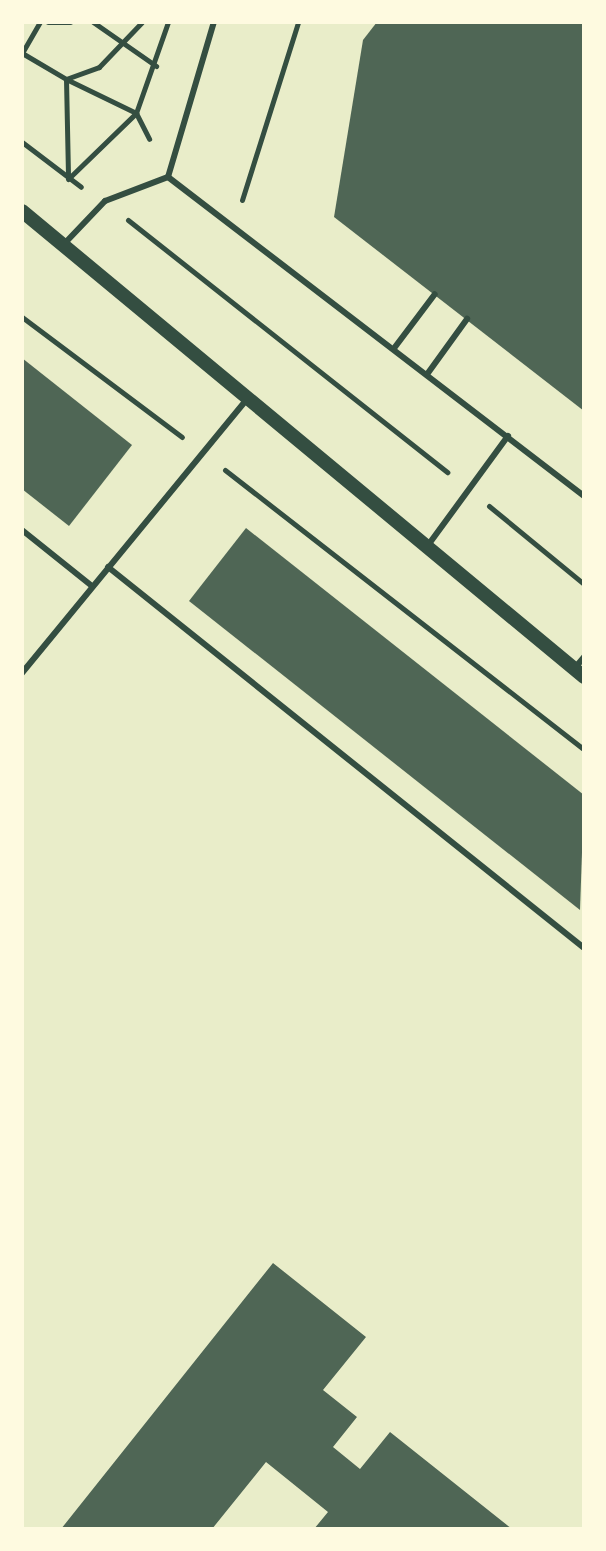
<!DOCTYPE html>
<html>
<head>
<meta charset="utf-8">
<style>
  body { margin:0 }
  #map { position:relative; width:606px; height:1551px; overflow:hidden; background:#e9edc9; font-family:"Fira Sans Condensed",sans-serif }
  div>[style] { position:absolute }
  .building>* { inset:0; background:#4f6655 }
  .path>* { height:5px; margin:-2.5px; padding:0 2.5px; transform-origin:2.5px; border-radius:2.5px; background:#344e41 }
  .service>* { height:6px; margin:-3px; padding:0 3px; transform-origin:3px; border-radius:3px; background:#344e41 }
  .tertiary>* { height:14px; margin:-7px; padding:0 7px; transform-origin:7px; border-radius:7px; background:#344e41 }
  span { translate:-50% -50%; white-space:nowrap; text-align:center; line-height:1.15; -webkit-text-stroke:8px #fefae0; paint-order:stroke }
  .frame { position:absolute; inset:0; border:24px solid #fefae0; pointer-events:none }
</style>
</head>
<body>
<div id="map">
  <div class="building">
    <div style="clip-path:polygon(377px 22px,584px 22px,584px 411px,334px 217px,363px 40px)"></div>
    <div style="clip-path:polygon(22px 358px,132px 445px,69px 526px,22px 489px)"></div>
    <div style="clip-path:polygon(246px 528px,584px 795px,580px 910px,189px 601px)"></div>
    <div style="clip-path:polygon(273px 1263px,366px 1337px,323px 1390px,357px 1417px,333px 1447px,360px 1469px,390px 1432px,512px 1529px,314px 1529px,328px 1512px,266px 1462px,212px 1529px,61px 1529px)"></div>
  </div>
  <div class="path">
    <div style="left:48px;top:22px;width:22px"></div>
    <div style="left:93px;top:22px;width:77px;rotate:34.9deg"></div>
    <div style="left:22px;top:53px;width:51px;rotate:30.6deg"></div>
    <div style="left:66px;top:79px;width:99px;rotate:88.8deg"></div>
    <div style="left:22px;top:53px;width:36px;rotate:-60deg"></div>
    <div style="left:66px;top:79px;width:78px;rotate:25.9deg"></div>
    <div style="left:136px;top:113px;width:29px;rotate:63deg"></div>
    <div style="left:66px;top:79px;width:35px;rotate:-20deg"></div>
    <div style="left:99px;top:67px;width:62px;rotate:-46.3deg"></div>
    <div style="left:22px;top:142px;width:74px;rotate:37.3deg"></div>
    <div style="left:68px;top:179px;width:95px;rotate:-44.1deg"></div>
    <div style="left:136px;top:113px;width:96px;rotate:-70.6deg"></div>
    <div style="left:242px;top:200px;width:187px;rotate:-72.5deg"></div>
    <div style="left:128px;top:220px;width:407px;rotate:38.3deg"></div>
    <div style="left:22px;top:317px;width:200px;rotate:36.9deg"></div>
    <div style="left:225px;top:470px;width:455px;rotate:37.9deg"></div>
    <div style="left:489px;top:506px;width:123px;rotate:39.4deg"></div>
  </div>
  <div class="service">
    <div style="left:168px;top:177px;width:162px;rotate:-73.5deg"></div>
    <div style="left:65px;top:243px;width:58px;rotate:-46.4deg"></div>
    <div style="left:105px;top:201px;width:67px;rotate:-20.9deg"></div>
    <div style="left:168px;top:177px;width:524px;rotate:37.48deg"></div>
    <div style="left:395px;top:347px;width:66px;rotate:-53deg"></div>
    <div style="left:428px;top:373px;width:67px;rotate:-54.2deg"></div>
    <div style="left:22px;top:530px;width:90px;rotate:38.7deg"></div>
    <div style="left:426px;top:548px;width:139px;rotate:-53.8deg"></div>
    <div style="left:108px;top:567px;width:610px;rotate:38.67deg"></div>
    <div style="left:574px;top:669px;width:16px;rotate:-50deg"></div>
    <div style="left:22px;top:673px;width:353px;rotate:-50.6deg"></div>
  </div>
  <div class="tertiary">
    <div style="left:22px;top:211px;width:730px;rotate:39.66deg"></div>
  </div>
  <div class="frame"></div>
</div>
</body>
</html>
